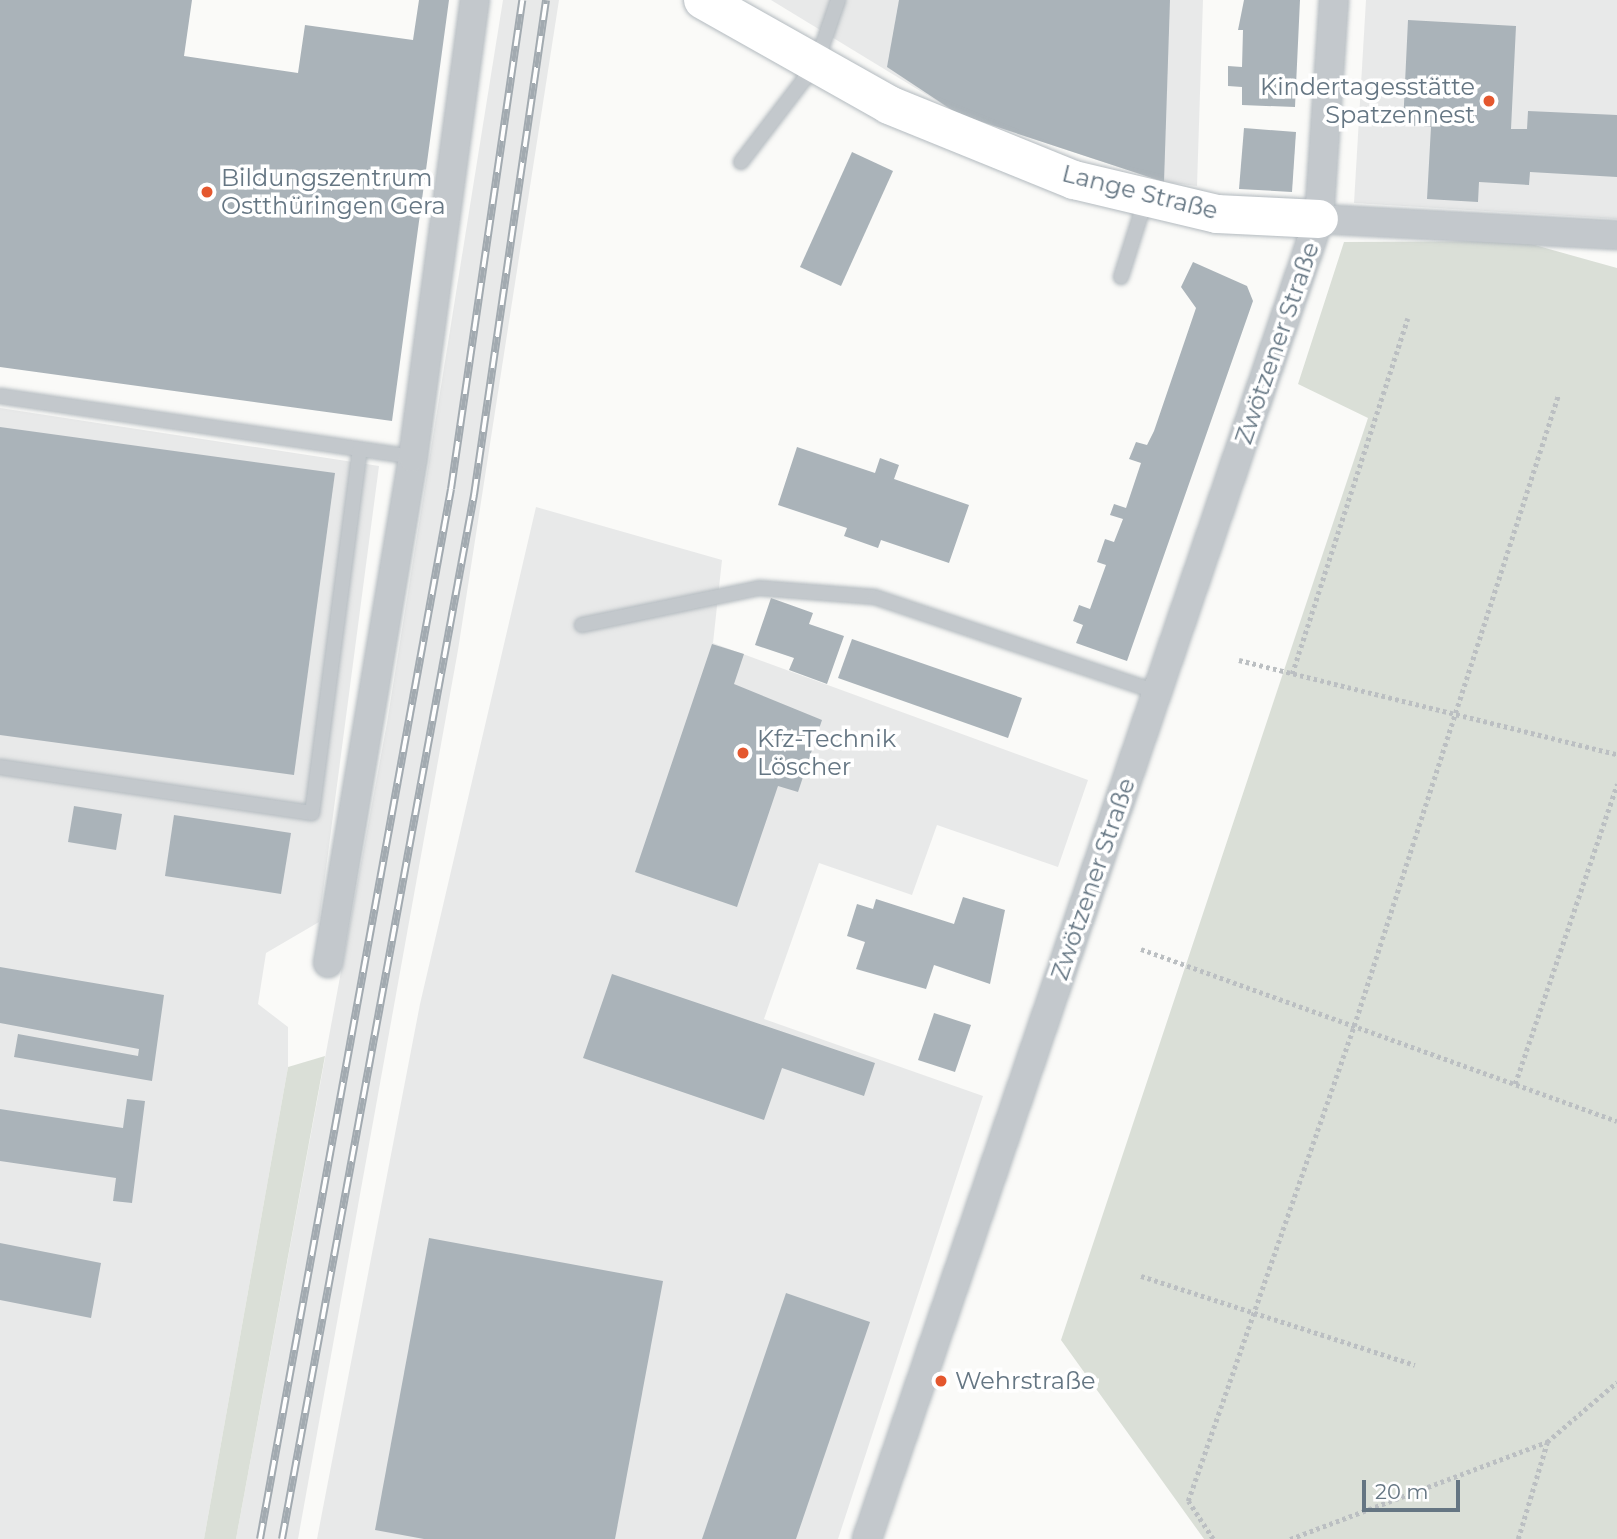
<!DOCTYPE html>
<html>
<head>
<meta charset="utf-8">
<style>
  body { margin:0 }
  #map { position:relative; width:1617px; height:1539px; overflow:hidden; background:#fafaf8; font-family:Montserrat,sans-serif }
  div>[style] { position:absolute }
  .built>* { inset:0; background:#e8e9e9 }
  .green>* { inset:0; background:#dadfd7 }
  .building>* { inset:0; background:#aab3b9 }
  .path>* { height:4.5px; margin-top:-2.25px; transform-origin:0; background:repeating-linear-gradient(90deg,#bbbfc2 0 3.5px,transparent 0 7px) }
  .roads { filter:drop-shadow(0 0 2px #b3babf) drop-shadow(0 0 2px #b3babf) }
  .lane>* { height:14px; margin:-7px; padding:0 7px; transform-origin:7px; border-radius:7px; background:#c3c8cc }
  .street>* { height:28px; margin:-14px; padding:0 14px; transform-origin:14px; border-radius:14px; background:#c3c8cc }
  .secondary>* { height:38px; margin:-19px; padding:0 19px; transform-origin:19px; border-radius:19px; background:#fff }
  .rail>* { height:8px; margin-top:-4px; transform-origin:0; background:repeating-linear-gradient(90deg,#fff 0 16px,#a2aab0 0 32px); box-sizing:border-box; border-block:2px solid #a2aab0 }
  .dots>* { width:19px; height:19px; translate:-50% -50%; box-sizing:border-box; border:4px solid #fff; border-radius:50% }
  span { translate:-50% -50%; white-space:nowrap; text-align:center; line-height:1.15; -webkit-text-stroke:7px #fff; paint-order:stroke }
  .poi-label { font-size:24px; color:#657683 }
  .right { translate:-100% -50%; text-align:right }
  .left { translate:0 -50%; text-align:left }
  .street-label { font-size:24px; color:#657683 }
  .scale { position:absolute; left:1362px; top:1480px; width:98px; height:32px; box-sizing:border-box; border:4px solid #657683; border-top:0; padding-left:9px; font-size:21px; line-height:24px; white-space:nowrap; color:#657683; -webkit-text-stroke:5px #fff; paint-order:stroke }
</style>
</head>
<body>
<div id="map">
  <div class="built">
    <div style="clip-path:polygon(503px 0,559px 0,458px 650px,298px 1539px,236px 1539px,387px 723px)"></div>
    <div style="clip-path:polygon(771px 0,1203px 0,1197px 186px,1164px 182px,958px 114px)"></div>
    <div style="clip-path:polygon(1366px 0,1617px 0,1617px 219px,1354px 203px)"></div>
    <div style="clip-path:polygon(0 408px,379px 466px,319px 922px,266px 953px,258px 1004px,288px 1027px,288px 1067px,204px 1539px,0 1539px)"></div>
    <div style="clip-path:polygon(536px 507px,722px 560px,713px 643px,1088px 780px,1058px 867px,937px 825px,912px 895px,819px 863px,764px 1019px,983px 1096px,838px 1539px,317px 1539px,420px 1004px)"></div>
  </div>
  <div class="green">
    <div style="clip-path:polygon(1520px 241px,1617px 268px,1617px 1539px,1204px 1539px,1061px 1340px,1368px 418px,1298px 384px,1344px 242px)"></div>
    <div style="clip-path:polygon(325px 1056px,236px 1539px,204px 1539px,288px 1067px)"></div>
  </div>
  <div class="building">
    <div style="clip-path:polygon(0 0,192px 0,184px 56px,298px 73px,305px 25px,413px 40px,419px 0,449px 0,392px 421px,0 367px)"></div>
    <div style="clip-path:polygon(899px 0,1170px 0,1164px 182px,958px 114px,887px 67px)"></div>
    <div style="clip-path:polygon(1244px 0,1300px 0,1295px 107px,1242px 105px,1242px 87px,1228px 86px,1228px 66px,1242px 67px,1243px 30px,1238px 30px)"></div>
    <div style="clip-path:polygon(1408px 20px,1516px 26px,1511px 129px,1527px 129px,1528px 111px,1617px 115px,1617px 177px,1530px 172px,1529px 185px,1479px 182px,1478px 202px,1427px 199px,1431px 127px,1403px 125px)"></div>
    <div style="clip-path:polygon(1244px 128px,1296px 132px,1292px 192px,1239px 189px)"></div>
    <div style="clip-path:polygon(852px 152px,893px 171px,841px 286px,800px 267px)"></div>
    <div style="clip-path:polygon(1193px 262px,1247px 286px,1253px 301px,1127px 661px,1076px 643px,1083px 625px,1073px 621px,1079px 605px,1090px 609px,1106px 565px,1097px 562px,1105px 539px,1114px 542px,1123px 519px,1110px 515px,1114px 504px,1126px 508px,1141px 463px,1129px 459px,1136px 442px,1147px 445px,1154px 431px,1196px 308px,1181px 287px)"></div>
    <div style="clip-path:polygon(0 427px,335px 473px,294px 775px,0 735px)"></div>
    <div style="clip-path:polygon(797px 447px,875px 473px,880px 458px,899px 465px,894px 479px,969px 505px,949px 563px,881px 540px,878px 548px,844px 536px,847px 528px,778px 505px)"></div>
    <div style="clip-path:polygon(771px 598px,813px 613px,809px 624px,844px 636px,827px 684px,789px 670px,794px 658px,755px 645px)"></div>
    <div style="clip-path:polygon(852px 639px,1022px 698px,1008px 738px,838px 678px)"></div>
    <div style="clip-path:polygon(712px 644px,744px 654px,734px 684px,822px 720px,798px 792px,778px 786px,737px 907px,635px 872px)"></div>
    <div style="clip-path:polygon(74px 806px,122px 814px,116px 850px,68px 842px)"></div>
    <div style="clip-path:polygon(174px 815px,291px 833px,281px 894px,165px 876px)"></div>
    <div style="clip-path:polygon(963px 897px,1005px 910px,990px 984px,934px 965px,926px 989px,856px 969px,865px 942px,847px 936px,857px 904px,873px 909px,876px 899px,954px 924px)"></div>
    <div style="clip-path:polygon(0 967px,164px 995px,152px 1081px,14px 1057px,18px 1034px,138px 1056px,139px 1049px,0 1023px)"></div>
    <div style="clip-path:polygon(612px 974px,875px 1063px,864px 1096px,782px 1068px,764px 1120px,583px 1058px)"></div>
    <div style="clip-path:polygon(934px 1013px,971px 1025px,955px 1072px,918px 1060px)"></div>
    <div style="clip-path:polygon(127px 1099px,145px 1101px,132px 1203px,113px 1201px,116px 1178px,0 1161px,0 1109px,123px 1128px)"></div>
    <div style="clip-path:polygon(429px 1238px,663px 1281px,615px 1539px,424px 1539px,375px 1530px)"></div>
    <div style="clip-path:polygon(0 1243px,101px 1263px,91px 1318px,0 1300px)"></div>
    <div style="clip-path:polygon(786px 1293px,870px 1322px,796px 1539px,702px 1539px)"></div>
  </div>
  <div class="path">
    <div style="left:1239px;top:660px;width:390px;rotate:14deg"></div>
    <div style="left:1292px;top:674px;width:374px;rotate:-72deg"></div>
    <div style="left:1141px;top:949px;width:506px;rotate:19.87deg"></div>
    <div style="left:1515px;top:1084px;width:317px;rotate:-71.2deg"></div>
    <div style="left:1141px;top:1276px;width:288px;rotate:18deg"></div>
    <div style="left:1213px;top:1539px;width:45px;rotate:-123.3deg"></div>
    <div style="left:1188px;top:1501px;width:503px;rotate:-70.74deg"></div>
    <div style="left:1354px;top:1026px;width:662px;rotate:-72.06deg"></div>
    <div style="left:1290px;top:1539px;width:275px;rotate:-20.7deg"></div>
    <div style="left:1547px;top:1442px;width:92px;rotate:-40.6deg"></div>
    <div style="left:1518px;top:1539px;width:100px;rotate:-73.2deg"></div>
  </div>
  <div class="roads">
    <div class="lane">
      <div style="left:741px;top:162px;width:123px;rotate:-52.6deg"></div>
      <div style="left:816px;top:64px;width:68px;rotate:-71deg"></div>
      <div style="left:1121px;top:277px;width:83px;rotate:-72.4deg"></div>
      <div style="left:0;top:396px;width:417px;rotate:8.4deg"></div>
      <div style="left:582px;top:625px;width:181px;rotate:-11.8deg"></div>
      <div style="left:759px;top:588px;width:116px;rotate:4.4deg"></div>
      <div style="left:875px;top:597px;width:298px;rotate:18.6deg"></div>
      <div style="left:0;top:767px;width:315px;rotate:8.4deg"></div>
      <div style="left:312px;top:813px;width:366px;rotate:-82.5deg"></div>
    </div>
    <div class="street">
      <div style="left:1319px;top:219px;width:298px;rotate:3.1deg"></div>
      <div style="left:328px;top:963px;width:513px;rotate:-80.46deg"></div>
      <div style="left:413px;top:457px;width:461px;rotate:-82.3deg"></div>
      <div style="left:867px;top:1539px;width:1395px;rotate:-71.1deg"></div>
      <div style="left:1319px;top:219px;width:220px;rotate:-86.1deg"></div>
    </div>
    <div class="secondary">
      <div style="left:703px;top:0;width:214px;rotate:29.4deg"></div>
      <div style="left:889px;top:105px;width:200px;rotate:22.1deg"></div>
      <div style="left:1074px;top:180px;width:147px;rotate:13.4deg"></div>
      <div style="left:1217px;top:214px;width:102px;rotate:2.8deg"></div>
    </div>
  </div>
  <div class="rail">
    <div style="left:260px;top:1539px;width:1067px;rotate:-79.69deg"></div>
    <div style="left:451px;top:489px;width:494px;rotate:-81.7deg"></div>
    <div style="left:282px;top:1539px;width:1062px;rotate:-79.58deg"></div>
    <div style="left:474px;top:495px;width:500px;rotate:-81.72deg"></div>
  </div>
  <div class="dots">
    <div style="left:1489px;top:101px;background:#e4572e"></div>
    <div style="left:207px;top:192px;background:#e4572e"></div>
    <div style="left:743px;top:753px;background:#e4572e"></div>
    <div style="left:941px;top:1381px;background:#e4572e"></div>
  </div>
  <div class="poi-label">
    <span class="right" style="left:1475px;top:101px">Kindertagesstätte<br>Spatzennest</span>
    <span class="left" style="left:221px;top:192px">Bildungszentrum<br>Ostthüringen Gera</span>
    <span class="left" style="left:757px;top:753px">Kfz-Technik<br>Löscher</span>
    <span class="left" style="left:955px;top:1381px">Wehrstraße</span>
  </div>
  <div class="street-label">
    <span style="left:1140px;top:192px;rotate:14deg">Lange Straße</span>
    <span style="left:1277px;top:343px;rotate:-71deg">Zwötzener Straße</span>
    <span style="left:1093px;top:879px;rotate:-71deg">Zwötzener Straße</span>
  </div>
  <div class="scale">20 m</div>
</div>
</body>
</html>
